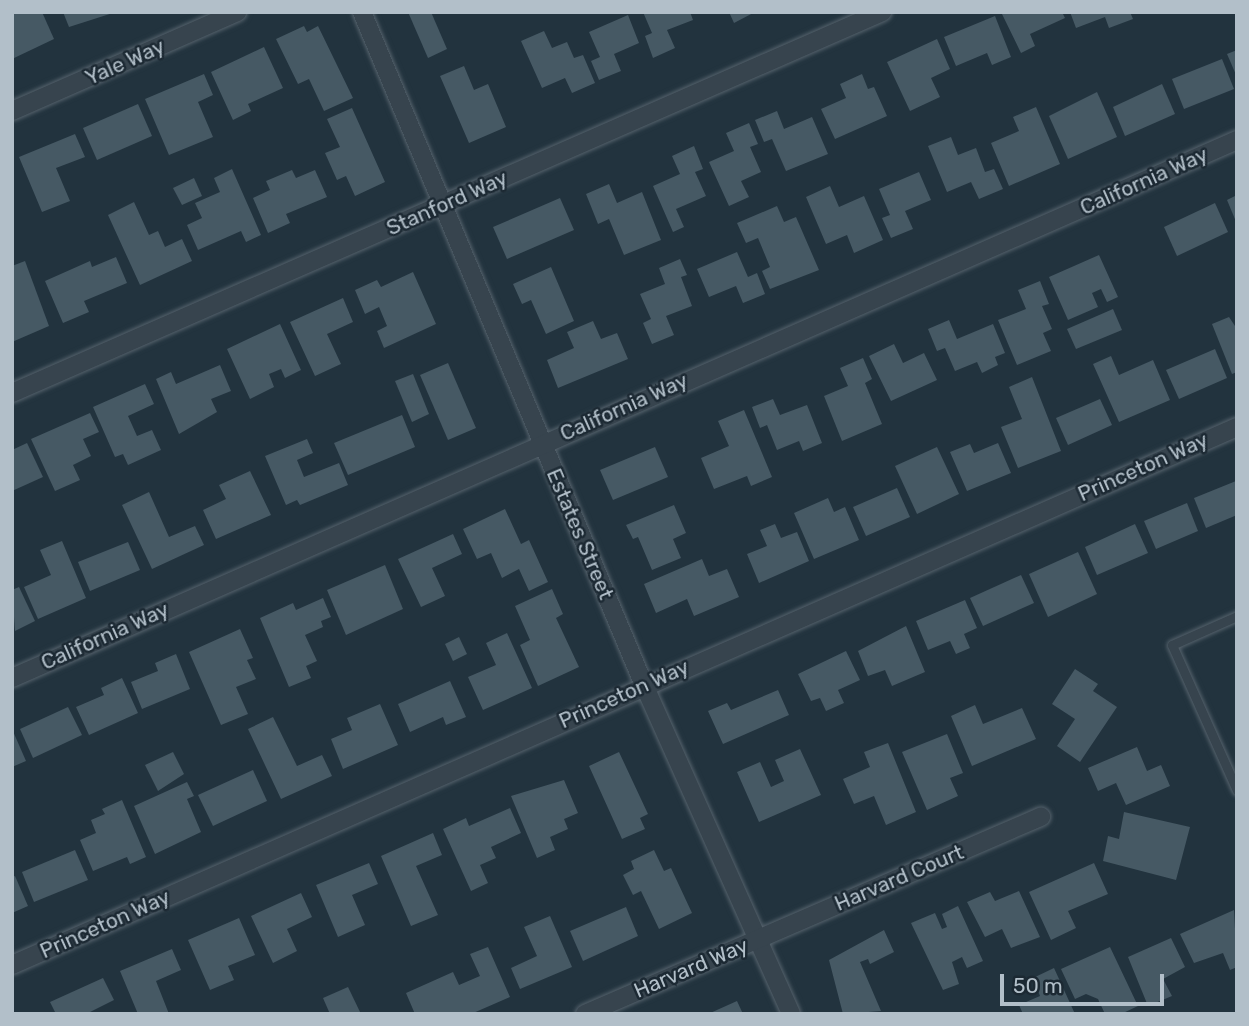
<!DOCTYPE html>
<html>
<head>
<meta charset="utf-8">
<style>
  body { margin:0 }
  #map { position:relative; width:1249px; height:1026px; overflow:hidden; background:#22333e; font-family:Rubik,sans-serif }
  div>[style] { position:absolute }
  .building>* { inset:0; background:#465964 }
  .roads { filter:drop-shadow(0 0 2px #55626c) drop-shadow(0 0 2px #55626c) }
  .service>* { height:9px; margin:-4.5px; padding:0 4.5px; transform-origin:4.5px; border-radius:4.5px; background:#37444e }
  .minor>* { height:18px; margin:-9px; padding:0 9px; transform-origin:9px; border-radius:9px; background:#37444e }
  span { translate:-50% -50%; white-space:nowrap; text-align:center; line-height:1.15; -webkit-text-stroke:5px #1c2933; paint-order:stroke }
  .street-label { font-size:21px; color:#b2bfc9 }
  .frame { position:absolute; inset:0; border:14px solid #b2bfc9; pointer-events:none }
  .scale { position:absolute; left:1000px; top:974px; width:164px; height:32px; box-sizing:border-box; border:4px solid #b2bfc9; border-top:0; padding-left:9px; font-size:21px; line-height:24px; white-space:nowrap; color:#b2bfc9; -webkit-text-stroke:5px #1c2933; paint-order:stroke }
</style>
</head>
<body>
<div id="map">
  <div class="building">
    <div style="clip-path:polygon(12px 12px,42px 12px,54px 39px,12px 59px)"></div>
    <div style="clip-path:polygon(63px 12px,116px 12px,69px 27px)"></div>
    <div style="clip-path:polygon(408px 12px,431px 12px,447px 49px,428px 58px)"></div>
    <div style="clip-path:polygon(643px 12px,690px 12px,693px 20px,667px 30px,675px 48px,653px 58px,645px 36px,652px 33px)"></div>
    <div style="clip-path:polygon(729px 12px,755px 12px,734px 23px)"></div>
    <div style="clip-path:polygon(1001px 12px,1062px 12px,1065px 18px,1030px 34px,1035px 46px,1021px 53px)"></div>
    <div style="clip-path:polygon(1070px 12px,1130px 12px,1133px 19px,1109px 28px,1105px 17px,1076px 28px)"></div>
    <div style="clip-path:polygon(628px 15px,639px 43px,614px 54px,621px 71px,599px 80px,591px 61px,600px 57px,589px 32px)"></div>
    <div style="clip-path:polygon(995px 16px,1011px 57px,992px 65px,987px 53px,956px 66px,944px 37px)"></div>
    <div style="clip-path:polygon(304px 26px,307px 32px,318px 26px,353px 98px,324px 111px,309px 79px,298px 84px,276px 39px)"></div>
    <div style="clip-path:polygon(544px 31px,552px 48px,567px 42px,574px 58px,583px 55px,595px 83px,572px 93px,565px 78px,542px 88px,521px 41px)"></div>
    <div style="clip-path:polygon(937px 39px,950px 69px,931px 78px,940px 97px,910px 111px,887px 62px)"></div>
    <div style="clip-path:polygon(264px 47px,283px 88px,248px 104px,251px 111px,233px 120px,211px 72px)"></div>
    <div style="clip-path:polygon(1237px 50px,1237px 77px,1227px 54px)"></div>
    <div style="clip-path:polygon(1222px 59px,1234px 89px,1184px 109px,1172px 79px)"></div>
    <div style="clip-path:polygon(464px 66px,474px 90px,488px 84px,506px 127px,469px 143px,440px 76px)"></div>
    <div style="clip-path:polygon(204px 74px,213px 95px,198px 102px,213px 137px,169px 155px,145px 99px)"></div>
    <div style="clip-path:polygon(862px 74px,868px 89px,874px 87px,887px 116px,835px 139px,821px 109px,846px 98px,840px 84px)"></div>
    <div style="clip-path:polygon(1162px 84px,1175px 114px,1125px 136px,1113px 107px)"></div>
    <div style="clip-path:polygon(1097px 92px,1117px 137px,1068px 159px,1049px 116px)"></div>
    <div style="clip-path:polygon(138px 104px,152px 136px,97px 160px,83px 128px)"></div>
    <div style="clip-path:polygon(1036px 107px,1060px 164px,1009px 186px,991px 143px,1019px 131px,1013px 117px)"></div>
    <div style="clip-path:polygon(352px 108px,385px 182px,355px 196px,346px 176px,337px 180px,325px 153px,340px 147px,327px 119px)"></div>
    <div style="clip-path:polygon(777px 111px,784px 129px,812px 117px,828px 154px,786px 171px,772px 139px,764px 142px,755px 120px)"></div>
    <div style="clip-path:polygon(749px 123px,758px 144px,750px 147px,761px 172px,741px 181px,749px 197px,729px 206px,709px 162px,734px 151px,726px 133px)"></div>
    <div style="clip-path:polygon(75px 134px,85px 157px,56px 168px,70px 201px,42px 212px,19px 157px)"></div>
    <div style="clip-path:polygon(951px 137px,958px 155px,976px 148px,985px 172px,994px 169px,1003px 189px,979px 199px,971px 182px,947px 192px,928px 146px)"></div>
    <div style="clip-path:polygon(694px 146px,703px 169px,695px 172px,706px 196px,676px 209px,684px 227px,673px 232px,653px 186px,680px 174px,672px 156px)"></div>
    <div style="clip-path:polygon(232px 169px,261px 235px,246px 242px,241px 231px,198px 250px,187px 225px,202px 218px,195px 203px,220px 192px,214px 178px)"></div>
    <div style="clip-path:polygon(292px 170px,296px 178px,315px 170px,327px 197px,286px 214px,290px 223px,268px 233px,253px 198px,270px 190px,266px 181px)"></div>
    <div style="clip-path:polygon(919px 172px,931px 200px,905px 211px,913px 229px,891px 238px,882px 218px,890px 215px,879px 189px)"></div>
    <div style="clip-path:polygon(194px 178px,202px 196px,182px 205px,173px 188px)"></div>
    <div style="clip-path:polygon(609px 184px,617px 203px,642px 192px,661px 240px,624px 255px,609px 219px,598px 224px,586px 194px)"></div>
    <div style="clip-path:polygon(830px 186px,839px 207px,864px 196px,883px 240px,854px 253px,847px 235px,826px 244px,806px 197px)"></div>
    <div style="clip-path:polygon(1237px 195px,1237px 224px,1227px 200px)"></div>
    <div style="clip-path:polygon(560px 198px,574px 230px,507px 259px,493px 227px)"></div>
    <div style="clip-path:polygon(134px 202px,149px 235px,158px 231px,165px 247px,182px 239px,192px 261px,140px 285px,108px 215px)"></div>
    <div style="clip-path:polygon(1215px 203px,1228px 232px,1177px 256px,1164px 227px)"></div>
    <div style="clip-path:polygon(777px 206px,784px 222px,796px 217px,819px 270px,770px 289px,762px 271px,770px 267px,758px 238px,746px 243px,737px 223px)"></div>
    <div style="clip-path:polygon(737px 252px,748px 277px,757px 273px,765px 294px,743px 303px,736px 286px,709px 297px,697px 269px)"></div>
    <div style="clip-path:polygon(1099px 255px,1118px 297px,1107px 302px,1101px 289px,1092px 293px,1098px 307px,1068px 320px,1049px 277px)"></div>
    <div style="clip-path:polygon(116px 257px,127px 283px,84px 301px,89px 312px,63px 323px,45px 281px,90px 261px,92px 267px)"></div>
    <div style="clip-path:polygon(680px 259px,687px 275px,681px 277px,692px 306px,666px 316px,674px 335px,652px 344px,643px 323px,651px 319px,640px 294px,665px 284px,659px 268px)"></div>
    <div style="clip-path:polygon(25px 261px,49px 326px,12px 342px,12px 266px)"></div>
    <div style="clip-path:polygon(551px 267px,574px 321px,546px 334px,531px 300px,522px 304px,513px 284px)"></div>
    <div style="clip-path:polygon(413px 272px,436px 324px,384px 348px,377px 331px,387px 326px,379px 307px,365px 314px,355px 290px,377px 280px,381px 287px)"></div>
    <div style="clip-path:polygon(1040px 281px,1049px 304px,1042px 306px,1052px 329px,1043px 333px,1051px 351px,1017px 365px,998px 320px,1026px 309px,1018px 290px)"></div>
    <div style="clip-path:polygon(343px 298px,353px 322px,327px 334px,341px 364px,315px 376px,290px 322px)"></div>
    <div style="clip-path:polygon(1113px 309px,1122px 330px,1076px 349px,1067px 329px)"></div>
    <div style="clip-path:polygon(1229px 317px,1237px 329px,1237px 372px,1232px 374px,1212px 324px)"></div>
    <div style="clip-path:polygon(949px 320px,957px 339px,993px 324px,1005px 353px,995px 357px,998px 365px,982px 373px,977px 362px,955px 371px,945px 348px,937px 351px,928px 329px)"></div>
    <div style="clip-path:polygon(593px 321px,601px 339px,617px 333px,628px 359px,558px 388px,547px 360px,574px 348px,567px 332px)"></div>
    <div style="clip-path:polygon(280px 324px,301px 370px,285px 378px,281px 369px,269px 374px,274px 387px,250px 399px,227px 349px)"></div>
    <div style="clip-path:polygon(894px 344px,903px 363px,924px 353px,937px 380px,891px 401px,869px 356px)"></div>
    <div style="clip-path:polygon(1215px 349px,1227px 378px,1179px 399px,1166px 370px)"></div>
    <div style="clip-path:polygon(1111px 356px,1119px 375px,1153px 360px,1170px 400px,1119px 422px,1093px 364px)"></div>
    <div style="clip-path:polygon(863px 358px,872px 379px,865px 383px,882px 424px,842px 441px,824px 396px,848px 386px,840px 368px)"></div>
    <div style="clip-path:polygon(448px 363px,476px 428px,448px 440px,420px 375px)"></div>
    <div style="clip-path:polygon(220px 365px,231px 391px,211px 399px,217px 412px,179px 434px,156px 379px,171px 372px,176px 384px)"></div>
    <div style="clip-path:polygon(413px 374px,429px 414px,412px 422px,395px 381px)"></div>
    <div style="clip-path:polygon(1032px 377px,1061px 451px,1018px 468px,1001px 427px,1022px 419px,1009px 387px)"></div>
    <div style="clip-path:polygon(145px 384px,154px 404px,128px 416px,137px 436px,152px 430px,161px 450px,128px 465px,123px 454px,115px 457px,93px 407px)"></div>
    <div style="clip-path:polygon(773px 399px,780px 415px,807px 405px,822px 443px,803px 451px,799px 441px,777px 450px,767px 425px,760px 428px,752px 407px)"></div>
    <div style="clip-path:polygon(1100px 399px,1112px 425px,1068px 445px,1056px 418px)"></div>
    <div style="clip-path:polygon(744px 410px,772px 477px,751px 486px,747px 476px,714px 489px,701px 458px,729px 446px,718px 421px)"></div>
    <div style="clip-path:polygon(90px 413px,99px 432px,83px 439px,91px 456px,73px 465px,80px 480px,55px 491px,31px 439px)"></div>
    <div style="clip-path:polygon(402px 415px,415px 447px,348px 475px,334px 443px)"></div>
    <div style="clip-path:polygon(307px 439px,313px 453px,297px 460px,304px 477px,339px 463px,348px 485px,300px 505px,297px 500px,286px 505px,265px 456px)"></div>
    <div style="clip-path:polygon(27px 443px,43px 477px,12px 491px,12px 450px)"></div>
    <div style="clip-path:polygon(998px 443px,1011px 473px,967px 491px,950px 452px,970px 444px,974px 453px)"></div>
    <div style="clip-path:polygon(655px 447px,668px 477px,613px 500px,600px 470px)"></div>
    <div style="clip-path:polygon(937px 447px,959px 494px,917px 514px,895px 466px)"></div>
    <div style="clip-path:polygon(250px 471px,271px 515px,216px 539px,203px 510px,226px 499px,219px 485px)"></div>
    <div style="clip-path:polygon(1236px 481px,1237px 515px,1206px 528px,1194px 498px)"></div>
    <div style="clip-path:polygon(897px 488px,910px 517px,866px 536px,853px 507px)"></div>
    <div style="clip-path:polygon(149px 492px,169px 537px,195px 526px,204px 545px,152px 569px,122px 505px)"></div>
    <div style="clip-path:polygon(828px 498px,834px 512px,845px 507px,859px 540px,814px 559px,794px 513px)"></div>
    <div style="clip-path:polygon(1187px 503px,1198px 531px,1156px 549px,1144px 521px)"></div>
    <div style="clip-path:polygon(674px 505px,686px 533px,673px 539px,681px 558px,652px 570px,638px 537px,633px 539px,626px 525px)"></div>
    <div style="clip-path:polygon(505px 509px,521px 544px,529px 540px,548px 582px,529px 591px,519px 569px,502px 578px,491px 553px,477px 559px,463px 529px)"></div>
    <div style="clip-path:polygon(775px 524px,781px 538px,797px 532px,809px 561px,759px 583px,747px 554px,767px 546px,760px 530px)"></div>
    <div style="clip-path:polygon(1135px 524px,1148px 553px,1097px 575px,1085px 547px)"></div>
    <div style="clip-path:polygon(453px 534px,462px 554px,432px 568px,445px 596px,421px 607px,398px 559px)"></div>
    <div style="clip-path:polygon(62px 541px,86px 598px,38px 619px,24px 587px,51px 575px,40px 550px)"></div>
    <div style="clip-path:polygon(128px 542px,140px 570px,90px 591px,78px 562px)"></div>
    <div style="clip-path:polygon(1078px 552px,1097px 594px,1048px 617px,1029px 574px)"></div>
    <div style="clip-path:polygon(702px 559px,709px 576px,727px 569px,739px 597px,694px 616px,687px 599px,656px 613px,644px 584px)"></div>
    <div style="clip-path:polygon(385px 565px,403px 609px,346px 635px,327px 590px)"></div>
    <div style="clip-path:polygon(1021px 575px,1034px 603px,983px 626px,970px 598px)"></div>
    <div style="clip-path:polygon(19px 587px,35px 621px,15px 631px,12px 590px)"></div>
    <div style="clip-path:polygon(552px 589px,563px 614px,556px 618px,579px 667px,538px 686px,520px 645px,530px 640px,515px 606px)"></div>
    <div style="clip-path:polygon(323px 598px,331px 617px,321px 621px,323px 627px,305px 635px,317px 661px,306px 666px,311px 678px,289px 687px,260px 618px,293px 603px,296px 610px)"></div>
    <div style="clip-path:polygon(965px 600px,977px 628px,964px 634px,970px 648px,956px 654px,950px 641px,928px 650px,916px 621px)"></div>
    <div style="clip-path:polygon(906px 626px,925px 672px,892px 686px,885px 670px,868px 676px,858px 651px)"></div>
    <div style="clip-path:polygon(240px 629px,253px 658px,247px 660px,256px 679px,236px 687px,248px 714px,221px 725px,189px 652px)"></div>
    <div style="clip-path:polygon(507px 633px,532px 688px,483px 710px,468px 677px,496px 665px,486px 643px)"></div>
    <div style="clip-path:polygon(459px 637px,467px 654px,453px 661px,445px 644px)"></div>
    <div style="clip-path:polygon(846px 651px,860px 680px,838px 690px,844px 703px,826px 711px,820px 698px,811px 701px,798px 674px)"></div>
    <div style="clip-path:polygon(176px 654px,190px 689px,142px 709px,131px 682px,158px 671px,155px 663px)"></div>
    <div style="clip-path:polygon(1075px 669px,1098px 684px,1093px 691px,1117px 707px,1080px 762px,1057px 746px,1075px 719px,1052px 704px)"></div>
    <div style="clip-path:polygon(122px 678px,138px 713px,89px 735px,76px 707px,104px 695px,101px 688px)"></div>
    <div style="clip-path:polygon(450px 681px,466px 717px,446px 725px,443px 717px,410px 732px,398px 704px)"></div>
    <div style="clip-path:polygon(778px 690px,789px 715px,723px 744px,708px 711px,727px 703px,731px 710px)"></div>
    <div style="clip-path:polygon(380px 704px,398px 745px,343px 769px,331px 739px,352px 730px,347px 718px)"></div>
    <div style="clip-path:polygon(975px 705px,983px 724px,1022px 708px,1036px 739px,972px 766px,951px 716px)"></div>
    <div style="clip-path:polygon(68px 707px,82px 735px,33px 758px,20px 729px)"></div>
    <div style="clip-path:polygon(273px 717px,297px 766px,322px 755px,332px 776px,281px 799px,248px 729px)"></div>
    <div style="clip-path:polygon(12px 729px,26px 761px,12px 767px)"></div>
    <div style="clip-path:polygon(947px 734px,963px 773px,950px 778px,958px 796px,927px 810px,902px 752px)"></div>
    <div style="clip-path:polygon(888px 743px,916px 812px,886px 825px,874px 796px,854px 804px,843px 779px,870px 767px,864px 752px)"></div>
    <div style="clip-path:polygon(1137px 747px,1147px 771px,1161px 765px,1170px 786px,1126px 805px,1116px 783px,1098px 791px,1088px 768px)"></div>
    <div style="clip-path:polygon(800px 749px,821px 795px,759px 822px,737px 772px,760px 762px,771px 787px,784px 781px,775px 760px)"></div>
    <div style="clip-path:polygon(173px 752px,184px 774px,158px 791px,145px 765px)"></div>
    <div style="clip-path:polygon(619px 752px,648px 814px,640px 818px,645px 829px,622px 839px,589px 766px)"></div>
    <div style="clip-path:polygon(253px 770px,267px 801px,213px 826px,198px 795px)"></div>
    <div style="clip-path:polygon(564px 780px,578px 813px,564px 819px,568px 829px,550px 837px,555px 850px,537px 858px,511px 796px)"></div>
    <div style="clip-path:polygon(187px 782px,194px 796px,187px 799px,201px 832px,155px 854px,134px 806px)"></div>
    <div style="clip-path:polygon(122px 800px,146px 857px,130px 864px,127px 857px,93px 871px,80px 840px,96px 833px,91px 820px,105px 814px,102px 809px)"></div>
    <div style="clip-path:polygon(510px 808px,521px 833px,491px 847px,496px 858px,480px 865px,488px 883px,471px 891px,443px 829px,466px 818px,469px 826px)"></div>
    <div style="clip-path:polygon(1124px 812px,1190px 827px,1176px 880px,1103px 861px,1108px 836px,1119px 839px)"></div>
    <div style="clip-path:polygon(433px 833px,442px 855px,416px 866px,438px 915px,411px 926px,381px 856px)"></div>
    <div style="clip-path:polygon(75px 850px,88px 880px,34px 902px,22px 872px)"></div>
    <div style="clip-path:polygon(654px 850px,664px 871px,671px 868px,692px 913px,659px 929px,641px 891px,633px 895px,623px 875px,634px 869px,631px 861px)"></div>
    <div style="clip-path:polygon(369px 863px,378px 884px,352px 895px,365px 925px,338px 937px,316px 885px)"></div>
    <div style="clip-path:polygon(1094px 863px,1108px 894px,1068px 911px,1076px 928px,1051px 940px,1029px 892px)"></div>
    <div style="clip-path:polygon(15px 876px,28px 906px,12px 913px,12px 877px)"></div>
    <div style="clip-path:polygon(1019px 891px,1040px 937px,1011px 948px,1002px 929px,985px 937px,967px 902px,990px 892px,995px 901px)"></div>
    <div style="clip-path:polygon(301px 893px,312px 917px,287px 929px,297px 951px,273px 963px,251px 916px)"></div>
    <div style="clip-path:polygon(958px 906px,983px 961px,967px 968px,962px 957px,952px 962px,959px 984px,943px 990px,911px 923px,935px 913px,942px 929px,947px 927px,942px 914px)"></div>
    <div style="clip-path:polygon(626px 907px,638px 936px,583px 961px,570px 931px)"></div>
    <div style="clip-path:polygon(1234px 910px,1237px 967px,1230px 970px,1223px 953px,1194px 963px,1180px 934px)"></div>
    <div style="clip-path:polygon(550px 916px,572px 967px,520px 989px,511px 968px,537px 956px,524px 927px)"></div>
    <div style="clip-path:polygon(239px 918px,255px 955px,228px 966px,234px 980px,210px 990px,188px 940px)"></div>
    <div style="clip-path:polygon(884px 930px,894px 952px,870px 964px,868px 959px,860px 962px,881px 1011px,843px 1014px,829px 960px)"></div>
    <div style="clip-path:polygon(1171px 938px,1185px 967px,1163px 979px,1172px 996px,1148px 1006px,1128px 957px)"></div>
    <div style="clip-path:polygon(488px 947px,510px 997px,471px 1014px,415px 1014px,406px 993px,453px 972px,459px 985px,480px 976px,470px 954px)"></div>
    <div style="clip-path:polygon(1110px 947px,1138px 1006px,1121px 1014px,1105px 1014px,1098px 999px,1086px 994px,1075px 999px,1061px 969px)"></div>
    <div style="clip-path:polygon(172px 949px,181px 970px,156px 981px,169px 1014px,138px 1014px,120px 971px)"></div>
    <div style="clip-path:polygon(1054px 968px,1075px 1014px,1023px 1014px,1019px 1005px,1040px 996px,1033px 978px)"></div>
    <div style="clip-path:polygon(103px 978px,114px 1000px,86px 1014px,56px 1014px,50px 1002px)"></div>
    <div style="clip-path:polygon(348px 987px,361px 1014px,330px 1014px,323px 998px)"></div>
    <div style="clip-path:polygon(737px 1001px,743px 1014px,708px 1014px)"></div>
  </div>
  <div class="roads">
    <div class="service">
      <div style="left:1237px;top:616px;width:71px;rotate:156deg"></div>
      <div style="left:1172px;top:645px;width:159px;rotate:65.9deg"></div>
    </div>
    <div class="minor">
      <div style="left:362px;top:12px;width:730px;rotate:67.27deg"></div>
      <div style="left:644px;top:685px;width:360px;rotate:65.9deg"></div>
      <div style="left:12px;top:111px;width:246px;rotate:-23.7deg"></div>
      <div style="left:12px;top:393px;width:950px;rotate:-23.65deg"></div>
      <div style="left:12px;top:678px;width:1338px;rotate:-23.71deg"></div>
      <div style="left:12px;top:965px;width:1338px;rotate:-23.71deg"></div>
      <div style="left:585px;top:1014px;width:497px;rotate:-23.4deg"></div>
    </div>
  </div>
  <div class="street-label">
    <span style="left:125px;top:62px;rotate:-24deg">Yale Way</span>
    <span style="left:1144px;top:181px;rotate:-24deg">California Way</span>
    <span style="left:447px;top:203px;rotate:-24deg">Stanford Way</span>
    <span style="left:624px;top:407px;rotate:-24deg">California Way</span>
    <span style="left:1143px;top:467px;rotate:-24deg">Princeton Way</span>
    <span style="left:580px;top:534px;rotate:67deg">Estates Street</span>
    <span style="left:105px;top:636px;rotate:-24deg">California Way</span>
    <span style="left:624px;top:694px;rotate:-24deg">Princeton Way</span>
    <span style="left:899px;top:878px;rotate:-23deg">Harvard Court</span>
    <span style="left:105px;top:924px;rotate:-24deg">Princeton Way</span>
    <span style="left:691px;top:968px;rotate:-23deg">Harvard Way</span>
  </div>
  <div class="frame"></div>
  <div class="scale">50 m</div>
</div>
</body>
</html>
